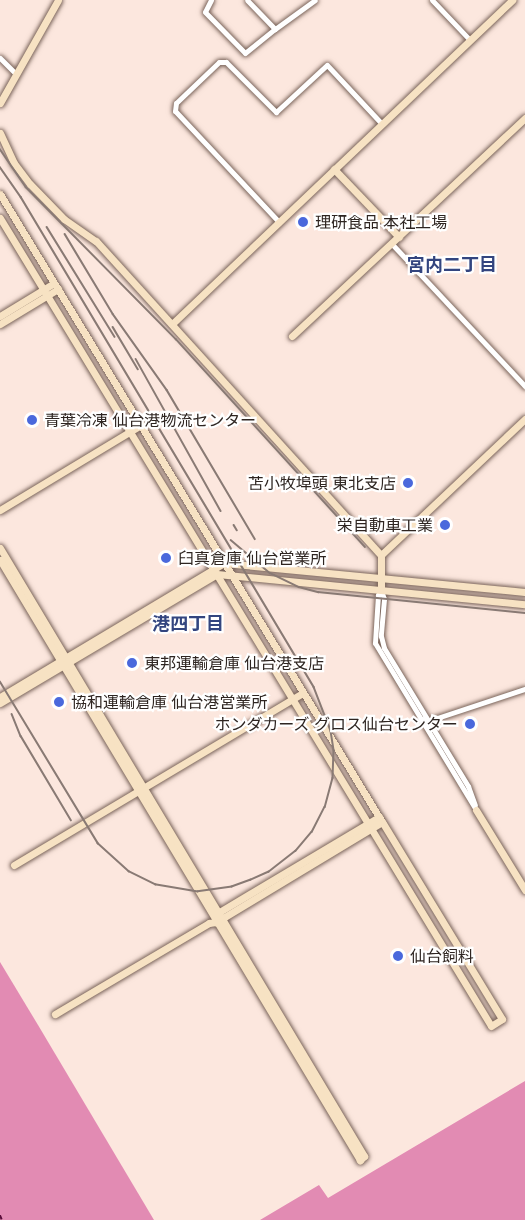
<!DOCTYPE html>
<html>
<head>
<meta charset="utf-8">
<style>
  body { margin:0 }
  #map { position:relative; width:525px; height:1220px; overflow:hidden; background:#fce7de; font-family:Quicksand,"Noto Sans JP",sans-serif }
  div>[style] { position:absolute }
  .water>* { inset:0; background:#e28bb3 }
  .ferry>* { height:1.5px; margin-top:-0.75px; transform-origin:0; background:repeating-linear-gradient(90deg,#590c39 0 8px,transparent 0 14px) }
  .roads { filter:drop-shadow(0 0 2px #7a645a) drop-shadow(0 0 2px #7a645a) }
  .street>* { height:5px; margin:-2.5px; padding:0 2.5px; transform-origin:2.5px; border-radius:2.5px; background:#fff }
  .secondary>* { height:7px; margin:-3.5px; padding:0 3.5px; transform-origin:3.5px; border-radius:3.5px; background:#f7e2c3 }
  .rail>* { height:1.5px; margin:-0.75px; padding:0 0.75px; transform-origin:0.75px; border-radius:0.75px; background:#897a74 }
  .dots>* { width:16px; height:16px; translate:-50% -50%; box-sizing:border-box; border:3px solid #fff; border-radius:50% }
  span { translate:-50% -50%; white-space:nowrap; text-align:center; line-height:1.15; -webkit-text-stroke:4.5px #fff; paint-order:stroke }
  .poi-label { font-size:16px; color:#2e2521 }
  .left { translate:0 -50%; text-align:left }
  .right { translate:-100% -50%; text-align:right }
  .neighbourhood-label { font-size:18px; color:#33457f; font-weight:700 }
</style>
</head>
<body>
<div id="map">
  <div class="water">
    <div style="clip-path:polygon(0 962px,38px 1025px,154px 1220px,0 1220px)"></div>
    <div style="clip-path:polygon(525px 1081px,525px 1220px,260px 1220px,319px 1185px,328px 1198px)"></div>
  </div>
  <div class="ferry">
    <div style="left:0;top:1215px;width:5px;rotate:68deg"></div>
  </div>
  <div class="roads">
    <div class="street">
      <div style="left:211px;top:0;width:13px;rotate:117deg"></div>
      <div style="left:205px;top:12px;width:57px;rotate:45.7deg"></div>
      <div style="left:245px;top:53px;width:38px;rotate:-39deg"></div>
      <div style="left:275px;top:29px;width:40px;rotate:-134deg"></div>
      <div style="left:432px;top:0;width:55px;rotate:46.5deg"></div>
      <div style="left:275px;top:29px;width:49px;rotate:-35.9deg"></div>
      <div style="left:0;top:58px;width:23px;rotate:45deg"></div>
      <div style="left:279px;top:222px;width:152px;rotate:-133.1deg"></div>
      <div style="left:175px;top:111px;width:8px;rotate:-83deg"></div>
      <div style="left:176px;top:103px;width:59px;rotate:-43.6deg"></div>
      <div style="left:219px;top:62px;width:7px"></div>
      <div style="left:226px;top:62px;width:71px;rotate:45deg"></div>
      <div style="left:276px;top:112px;width:69px;rotate:-42.7deg"></div>
      <div style="left:327px;top:65px;width:81px;rotate:47deg"></div>
      <div style="left:392px;top:244px;width:195px;rotate:46.9deg"></div>
      <div style="left:381px;top:590px;width:6px;rotate:121deg"></div>
      <div style="left:378px;top:595px;width:48px;rotate:93.6deg"></div>
      <div style="left:375px;top:643px;width:195px;rotate:58.8deg"></div>
      <div style="left:381px;top:590px;width:9px;rotate:72deg"></div>
      <div style="left:384px;top:599px;width:37px;rotate:95deg"></div>
      <div style="left:381px;top:636px;width:12px;rotate:76deg"></div>
      <div style="left:384px;top:648px;width:162px;rotate:58.7deg"></div>
      <div style="left:468px;top:786px;width:20px;rotate:70deg"></div>
      <div style="left:428px;top:721px;width:102px;rotate:-18.3deg"></div>
    </div>
    <div class="secondary">
      <div style="left:0;top:103px;width:118px;rotate:-60.6deg"></div>
      <div style="left:0;top:133px;width:33px;rotate:65deg"></div>
      <div style="left:14px;top:163px;width:26px;rotate:53deg"></div>
      <div style="left:30px;top:184px;width:49px;rotate:45.8deg"></div>
      <div style="left:64px;top:219px;width:39px;rotate:35deg"></div>
      <div style="left:96px;top:241px;width:424px;rotate:47.8deg"></div>
      <div style="left:334px;top:169px;width:94px;rotate:46.3deg"></div>
      <div style="left:0;top:194px;width:735px;rotate:58.69deg"></div>
      <div style="left:382px;top:822px;width:194px;rotate:148.9deg"></div>
      <div style="left:216px;top:922px;width:7px;rotate:172deg"></div>
      <div style="left:209px;top:923px;width:179px;rotate:149.4deg"></div>
      <div style="left:0;top:218px;width:945px;rotate:58.71deg"></div>
      <div style="left:491px;top:1026px;width:13px;rotate:-32deg"></div>
      <div style="left:502px;top:1019px;width:231px;rotate:-121.3deg"></div>
      <div style="left:0;top:316px;width:63px;rotate:-31.4deg"></div>
      <div style="left:0;top:324px;width:68px;rotate:-31.1deg"></div>
      <div style="left:172px;top:324px;width:470px;rotate:-43.6deg"></div>
      <div style="left:292px;top:336px;width:319px;rotate:-43.1deg"></div>
      <div style="left:0;top:510px;width:165px;rotate:-31.1deg"></div>
      <div style="left:0;top:548px;width:709px;rotate:59.09deg"></div>
      <div style="left:364px;top:1156px;width:6px;rotate:135deg"></div>
      <div style="left:0;top:560px;width:700px;rotate:59.04deg"></div>
      <div style="left:381px;top:590px;width:35px;rotate:-90deg"></div>
      <div style="left:381px;top:555px;width:198px;rotate:-43.4deg"></div>
      <div style="left:0;top:697px;width:261px;rotate:-30.9deg"></div>
      <div style="left:224px;top:563px;width:302px;rotate:5.5deg"></div>
      <div style="left:0;top:703px;width:252px;rotate:-30.7deg"></div>
      <div style="left:217px;top:574px;width:309px;rotate:5.6deg"></div>
      <div style="left:476px;top:810px;width:94px;rotate:58.5deg"></div>
      <div style="left:14px;top:865px;width:336px;rotate:-30.8deg"></div>
      <div style="left:216px;top:914px;width:190px;rotate:-30.8deg"></div>
    </div>
  </div>
  <div class="rail">
    <div style="left:0;top:149px;width:46px;rotate:55.6deg"></div>
    <div style="left:26px;top:187px;width:214px;rotate:45.4deg"></div>
    <div style="left:176px;top:339px;width:281px;rotate:47.7deg"></div>
    <div style="left:0;top:167px;width:37px;rotate:55deg"></div>
    <div style="left:21px;top:197px;width:571px;rotate:59.12deg"></div>
    <div style="left:314px;top:687px;width:47px;rotate:68.9deg"></div>
    <div style="left:331px;top:731px;width:19px;rotate:81deg"></div>
    <div style="left:334px;top:750px;width:28px;rotate:92deg"></div>
    <div style="left:333px;top:778px;width:30px;rotate:105deg"></div>
    <div style="left:325px;top:807px;width:28px;rotate:117deg"></div>
    <div style="left:312px;top:832px;width:25px;rotate:130deg"></div>
    <div style="left:296px;top:851px;width:34px;rotate:142deg"></div>
    <div style="left:269px;top:872px;width:20px;rotate:156deg"></div>
    <div style="left:251px;top:880px;width:20px;rotate:160deg"></div>
    <div style="left:232px;top:887px;width:34px;rotate:172deg"></div>
    <div style="left:198px;top:892px;width:43px;rotate:-170.5deg"></div>
    <div style="left:156px;top:885px;width:30px;rotate:-154deg"></div>
    <div style="left:129px;top:872px;width:42px;rotate:-137.9deg"></div>
    <div style="left:98px;top:844px;width:189px;rotate:-121.2deg"></div>
    <div style="left:47px;top:227px;width:129px;rotate:58.3deg"></div>
    <div style="left:65px;top:234px;width:93px;rotate:59deg"></div>
    <div style="left:113px;top:314px;width:93px;rotate:54.6deg"></div>
    <div style="left:167px;top:390px;width:173px;rotate:59.4deg"></div>
    <div style="left:113px;top:327px;width:49px;rotate:59.2deg"></div>
    <div style="left:136px;top:359px;width:174px;rotate:60.8deg"></div>
    <div style="left:234px;top:525px;width:6px;rotate:59deg"></div>
    <div style="left:231px;top:540px;width:51px;rotate:40.2deg"></div>
    <div style="left:270px;top:573px;width:32px;rotate:26deg"></div>
    <div style="left:299px;top:587px;width:20px;rotate:15deg"></div>
    <div style="left:318px;top:592px;width:208px;rotate:5.8deg"></div>
    <div style="left:12px;top:714px;width:24px;rotate:68deg"></div>
    <div style="left:21px;top:736px;width:98px;rotate:59.2deg"></div>
  </div>
  <div class="dots">
    <div style="left:303px;top:222px;background:#4a68dc"></div>
    <div style="left:32px;top:420px;background:#4a68dc"></div>
    <div style="left:408px;top:483px;background:#4a68dc"></div>
    <div style="left:445px;top:525px;background:#4a68dc"></div>
    <div style="left:166px;top:558px;background:#4a68dc"></div>
    <div style="left:132px;top:663px;background:#4a68dc"></div>
    <div style="left:59px;top:702px;background:#4a68dc"></div>
    <div style="left:470px;top:724px;background:#4a68dc"></div>
    <div style="left:398px;top:956px;background:#4a68dc"></div>
  </div>
  <div class="poi-label">
    <span class="left" style="left:315px;top:222px">理研食品 本社工場</span>
    <span class="left" style="left:44px;top:420px">青葉冷凍 仙台港物流センター</span>
    <span class="right" style="left:396px;top:483px">苫小牧埠頭 東北支店</span>
    <span class="right" style="left:433px;top:525px">栄自動車工業</span>
    <span class="left" style="left:178px;top:558px">臼真倉庫 仙台営業所</span>
    <span class="left" style="left:144px;top:663px">東邦運輸倉庫 仙台港支店</span>
    <span class="left" style="left:71px;top:702px">協和運輸倉庫 仙台港営業所</span>
    <span class="right" style="left:458px;top:724px">ホンダカーズ グロス仙台センター</span>
    <span class="left" style="left:410px;top:956px">仙台飼料</span>
  </div>
  <div class="neighbourhood-label">
    <span style="left:452px;top:265px">宮内二丁目</span>
    <span style="left:188px;top:624px">港四丁目</span>
  </div>
</div>
</body>
</html>
